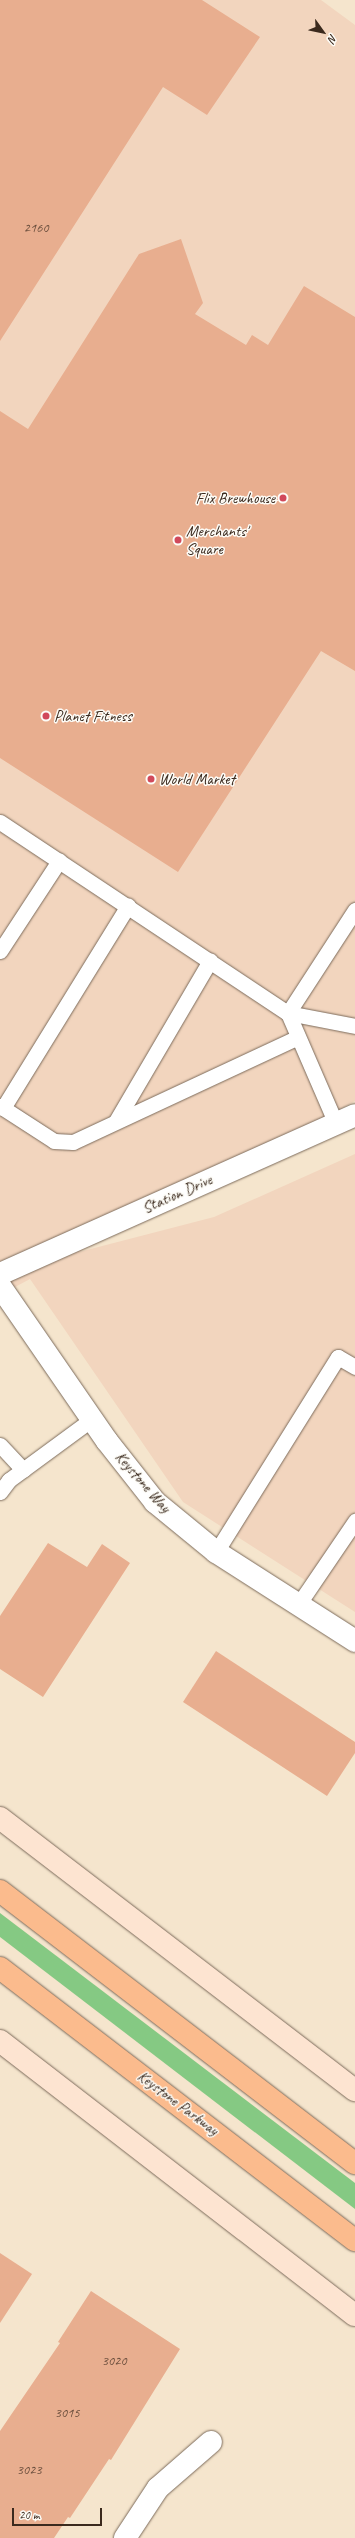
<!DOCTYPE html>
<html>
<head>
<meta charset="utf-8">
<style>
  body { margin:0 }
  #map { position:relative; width:355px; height:2538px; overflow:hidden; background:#f5e5cd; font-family:Caveat,sans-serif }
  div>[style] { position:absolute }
  .built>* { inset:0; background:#f2d5be }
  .green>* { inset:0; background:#85c983 }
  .building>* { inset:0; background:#e8ae8f }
  .roads { filter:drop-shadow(0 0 1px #7c6b5b) drop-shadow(0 0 1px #7c6b5b) }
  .service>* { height:15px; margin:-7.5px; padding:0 7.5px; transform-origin:7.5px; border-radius:7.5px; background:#fff }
  .minor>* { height:22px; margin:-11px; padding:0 11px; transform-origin:11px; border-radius:11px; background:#fff }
  .secondary>* { height:22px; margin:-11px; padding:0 11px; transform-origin:11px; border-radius:11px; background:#fde4d1 }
  .motorway>* { height:22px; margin:-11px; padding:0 11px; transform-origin:11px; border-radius:11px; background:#fbbb8d }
  .dots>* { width:11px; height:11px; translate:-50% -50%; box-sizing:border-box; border:2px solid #fdfcf7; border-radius:50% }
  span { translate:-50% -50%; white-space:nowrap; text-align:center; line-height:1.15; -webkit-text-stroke:3px #fdfcf7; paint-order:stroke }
  .number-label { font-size:14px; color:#664b3a }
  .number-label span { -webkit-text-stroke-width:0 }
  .poi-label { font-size:16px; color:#3b2a1e }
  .right { translate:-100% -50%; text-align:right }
  .left { translate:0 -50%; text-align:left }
  .street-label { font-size:16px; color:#3b2a1e }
  .north { position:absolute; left:303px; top:12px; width:40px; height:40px; -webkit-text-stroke:3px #fdfcf7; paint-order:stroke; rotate:123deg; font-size:11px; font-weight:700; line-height:16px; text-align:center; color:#3b2a1e }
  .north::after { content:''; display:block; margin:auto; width:14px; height:18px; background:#3b2a1e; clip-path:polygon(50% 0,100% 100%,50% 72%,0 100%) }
  .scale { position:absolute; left:12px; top:2508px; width:90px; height:18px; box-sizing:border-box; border:2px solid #3b2a1e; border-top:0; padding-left:5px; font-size:12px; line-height:14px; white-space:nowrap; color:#3b2a1e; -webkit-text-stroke:3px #fdfcf7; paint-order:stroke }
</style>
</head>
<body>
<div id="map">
  <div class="built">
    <div style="clip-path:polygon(0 0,321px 0,355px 25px,355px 1101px,79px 1252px,214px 1217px,355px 1154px,355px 1612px,183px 1502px,30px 1279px,0 1295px)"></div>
  </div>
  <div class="green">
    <div style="clip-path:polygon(0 1913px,355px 2183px,355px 2209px,0 1937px)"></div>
  </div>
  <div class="building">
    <div style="clip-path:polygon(0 0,202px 0,260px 37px,207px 115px,163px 87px,0 341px)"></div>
    <div style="clip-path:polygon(181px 239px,203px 303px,195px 314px,246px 345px,252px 335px,268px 345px,304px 286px,355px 317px,355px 671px,321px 651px,178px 872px,0 758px,0 411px,28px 429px,139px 254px)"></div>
    <div style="clip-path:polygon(48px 1543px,87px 1567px,102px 1544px,130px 1563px,43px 1697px,0 1669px,0 1616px)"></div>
    <div style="clip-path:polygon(216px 1651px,355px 1742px,355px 1753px,327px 1796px,183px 1702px)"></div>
    <div style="clip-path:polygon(0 2253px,32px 2274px,0 2323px)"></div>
    <div style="clip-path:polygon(91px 2291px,180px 2349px,111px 2460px,109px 2459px,70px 2518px,68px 2517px,54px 2538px,0 2538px,0 2431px,60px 2343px,58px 2342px)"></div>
  </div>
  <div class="roads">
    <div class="service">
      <div style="left:0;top:822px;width:346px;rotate:33.6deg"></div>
      <div style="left:288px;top:1013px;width:68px;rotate:11deg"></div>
      <div style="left:0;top:951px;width:108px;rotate:-56.8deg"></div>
      <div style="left:288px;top:1013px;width:123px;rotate:-57deg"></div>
      <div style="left:288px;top:1013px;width:121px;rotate:66.6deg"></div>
      <div style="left:0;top:1106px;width:64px;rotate:32.9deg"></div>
      <div style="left:54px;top:1141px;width:19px;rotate:3deg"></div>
      <div style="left:73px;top:1142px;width:248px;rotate:-25deg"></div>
      <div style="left:3px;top:1108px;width:238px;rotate:-58.3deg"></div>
      <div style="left:116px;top:1121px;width:186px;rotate:-59.6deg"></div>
      <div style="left:0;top:1445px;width:34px;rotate:47deg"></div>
      <div style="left:0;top:1492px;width:15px;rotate:-53deg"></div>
      <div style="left:9px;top:1480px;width:103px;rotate:-36.3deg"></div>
      <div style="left:216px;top:1552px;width:230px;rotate:-58deg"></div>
      <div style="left:338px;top:1357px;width:20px;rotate:30deg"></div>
      <div style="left:298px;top:1605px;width:102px;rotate:-55.8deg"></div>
    </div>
    <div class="minor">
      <div style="left:0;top:1274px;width:389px;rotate:-24.1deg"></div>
      <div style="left:0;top:1286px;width:188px;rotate:55.4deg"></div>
      <div style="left:107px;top:1441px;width:78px;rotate:51.8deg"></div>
      <div style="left:155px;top:1502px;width:79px;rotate:39.3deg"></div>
      <div style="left:216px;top:1552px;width:165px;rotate:32.6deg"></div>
      <div style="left:125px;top:2538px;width:60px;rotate:-56.6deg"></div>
      <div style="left:158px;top:2488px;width:70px;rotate:-41deg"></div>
    </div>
    <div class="secondary">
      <div style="left:0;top:1818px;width:447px;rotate:37.5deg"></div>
      <div style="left:0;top:2041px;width:448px;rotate:37.7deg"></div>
    </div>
    <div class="motorway">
      <div style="left:0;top:1891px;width:447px;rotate:37.5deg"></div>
      <div style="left:0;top:1968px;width:447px;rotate:37.5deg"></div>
    </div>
  </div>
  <div class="dots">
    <div style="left:283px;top:498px;background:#d1495b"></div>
    <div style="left:178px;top:540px;background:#d1495b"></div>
    <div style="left:46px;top:716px;background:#d1495b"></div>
    <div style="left:151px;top:779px;background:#d1495b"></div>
  </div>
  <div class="number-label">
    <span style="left:36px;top:228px">2160</span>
    <span style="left:114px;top:2361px">3020</span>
    <span style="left:67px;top:2413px">3015</span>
    <span style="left:29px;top:2470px">3023</span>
  </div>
  <div class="poi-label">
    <span class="right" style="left:275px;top:498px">Flix Brewhouse</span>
    <span class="left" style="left:186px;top:540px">Merchants'<br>Square</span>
    <span class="left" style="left:54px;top:716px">Planet Fitness</span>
    <span class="left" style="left:159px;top:779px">World Market</span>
  </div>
  <div class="street-label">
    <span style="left:177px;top:1194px;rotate:-24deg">Station Drive</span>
    <span style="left:143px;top:1482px;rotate:49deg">Keystone Way</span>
    <span style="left:178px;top:2103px;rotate:37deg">Keystone Parkway</span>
  </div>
  <div class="north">N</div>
  <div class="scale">20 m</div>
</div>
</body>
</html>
